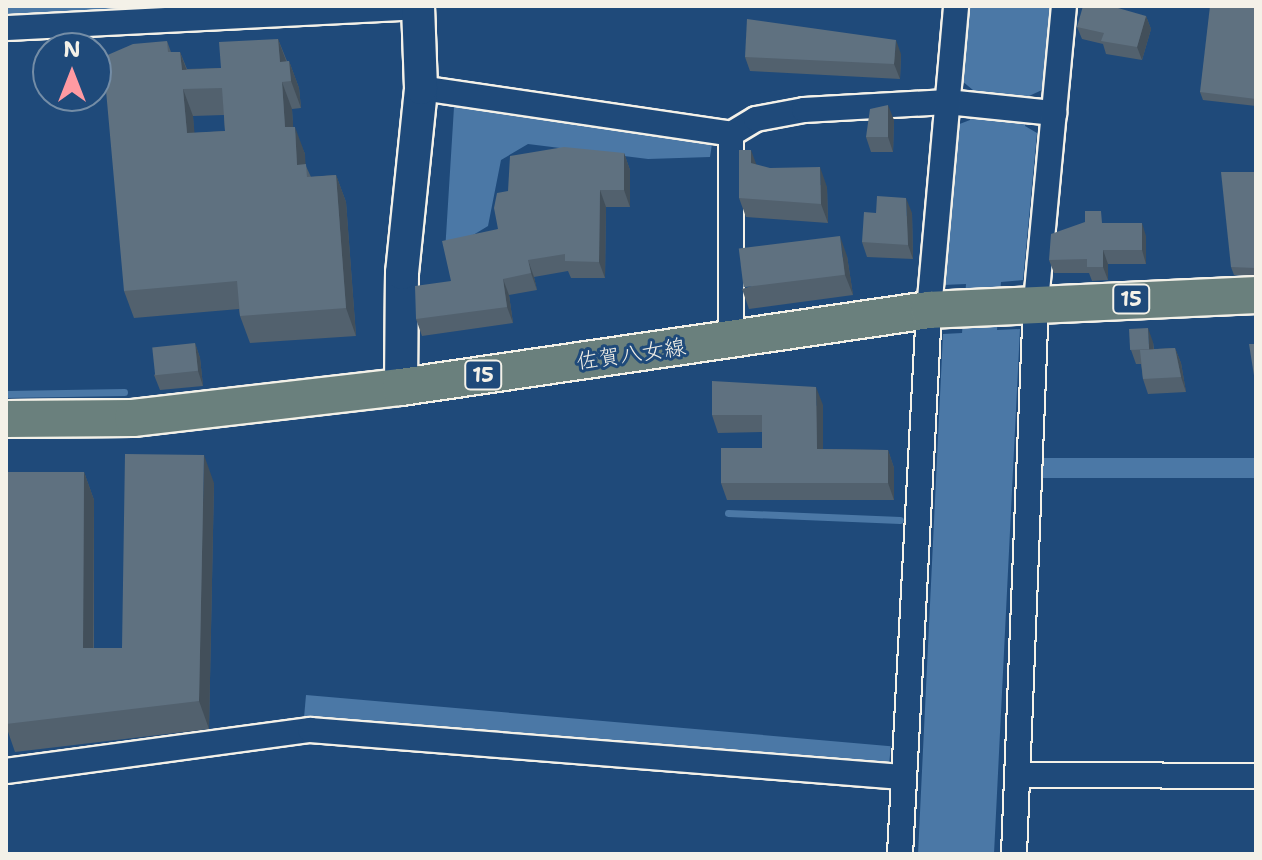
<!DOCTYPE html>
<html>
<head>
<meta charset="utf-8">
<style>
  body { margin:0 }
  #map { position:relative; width:1262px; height:860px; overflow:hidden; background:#1f4a7a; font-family:"Shantell Sans","Klee One",sans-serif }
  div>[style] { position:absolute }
  .water>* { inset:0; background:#4b78a6; transform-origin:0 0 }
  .stream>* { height:7px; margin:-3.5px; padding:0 3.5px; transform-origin:3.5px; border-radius:3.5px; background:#4b78a6 }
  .roads { filter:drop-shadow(2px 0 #f4f1e8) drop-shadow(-2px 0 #f4f1e8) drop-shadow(0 2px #f4f1e8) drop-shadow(0 -2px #f4f1e8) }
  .street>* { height:24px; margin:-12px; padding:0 12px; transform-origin:12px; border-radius:12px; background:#1f4a7a }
  .secondary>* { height:32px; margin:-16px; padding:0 16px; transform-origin:16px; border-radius:16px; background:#1f4a7a }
  .primary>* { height:36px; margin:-18px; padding:0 18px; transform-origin:18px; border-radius:18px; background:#6a807d }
  .wall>* { inset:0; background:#52616e }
  .shaded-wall>* { inset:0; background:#424f5a }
  .building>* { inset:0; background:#5f7180; transform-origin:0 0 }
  span { translate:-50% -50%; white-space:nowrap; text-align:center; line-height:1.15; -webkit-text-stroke:6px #1f4a7a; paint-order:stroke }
  .shield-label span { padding:2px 6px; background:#1f4a7a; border:2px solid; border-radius:6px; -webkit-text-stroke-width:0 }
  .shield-label { font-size:20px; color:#f4f1e8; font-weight:700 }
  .street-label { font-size:22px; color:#f4f1e8 }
  .frame { position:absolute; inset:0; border:8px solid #f4f1e8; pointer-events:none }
  .north { position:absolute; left:32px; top:32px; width:80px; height:80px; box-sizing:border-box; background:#1f4a7a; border:2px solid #748da6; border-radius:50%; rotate:0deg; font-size:22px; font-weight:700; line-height:32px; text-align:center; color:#f4f1e8 }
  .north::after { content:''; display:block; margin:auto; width:28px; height:36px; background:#ff9aa2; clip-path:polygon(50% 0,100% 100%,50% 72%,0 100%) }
</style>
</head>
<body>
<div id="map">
  <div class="water">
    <i style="clip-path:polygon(6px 6px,174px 6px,6px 16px)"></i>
    <i style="clip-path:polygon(969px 6px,1050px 6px,1042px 90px,1029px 96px,1025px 126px,1037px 133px,1023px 280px,1001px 282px,997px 330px,1020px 329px,994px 854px,918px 854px,943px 334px,962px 333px,966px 284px,943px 285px,957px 125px,970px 120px,973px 90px,962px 81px)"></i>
    <i style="clip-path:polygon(454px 107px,712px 144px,710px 157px,648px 159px,528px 144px,501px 160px,488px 226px,445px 252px)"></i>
    <i style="left:1042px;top:458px;width:214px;height:20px"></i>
    <i style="left:306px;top:695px;width:587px;height:21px;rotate:5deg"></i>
  </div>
  <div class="stream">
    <i style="left:6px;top:394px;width:118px;rotate:-1deg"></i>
    <i style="left:728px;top:513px;width:172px;rotate:2.3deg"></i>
  </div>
  <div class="roads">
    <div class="street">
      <i style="left:6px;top:28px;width:413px;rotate:-2.9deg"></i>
      <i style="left:421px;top:88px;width:313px;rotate:8.4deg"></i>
      <i style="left:731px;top:134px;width:29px;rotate:-31deg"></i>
      <i style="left:756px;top:119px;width:49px;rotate:-10.6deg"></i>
      <i style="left:804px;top:110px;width:143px;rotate:-3.2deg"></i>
      <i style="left:947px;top:102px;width:108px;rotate:5.9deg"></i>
      <i style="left:731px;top:134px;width:205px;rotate:90deg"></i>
      <i style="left:6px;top:771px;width:307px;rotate:-7.7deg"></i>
      <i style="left:310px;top:730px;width:594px;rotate:4.54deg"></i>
      <i style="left:1018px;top:775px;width:238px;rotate:0.2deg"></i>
      <i style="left:900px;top:854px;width:545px;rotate:-86.95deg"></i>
      <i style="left:929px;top:310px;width:305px;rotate:-84.9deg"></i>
      <i style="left:1014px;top:854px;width:552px;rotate:-87.72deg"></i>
      <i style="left:1036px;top:302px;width:297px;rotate:-84.6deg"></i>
    </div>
    <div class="secondary">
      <i style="left:401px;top:387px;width:114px;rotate:-89.5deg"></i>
      <i style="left:402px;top:273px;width:186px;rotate:-84.1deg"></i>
      <i style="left:421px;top:88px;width:82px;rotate:-92.1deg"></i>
    </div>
    <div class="primary">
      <i style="left:6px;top:419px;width:127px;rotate:-0.5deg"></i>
      <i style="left:133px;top:418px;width:270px;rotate:-6.6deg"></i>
      <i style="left:401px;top:387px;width:534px;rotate:-8.3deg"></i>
      <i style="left:929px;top:310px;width:327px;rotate:-2.6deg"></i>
    </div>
  </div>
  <div class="wall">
    <i style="clip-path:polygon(1256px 6px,1256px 106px,1203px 100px,1200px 92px)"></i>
    <i style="clip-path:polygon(1146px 16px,1151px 29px,1142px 60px,1106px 54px,1103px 44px,1082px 39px,1077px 27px)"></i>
    <i style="clip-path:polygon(evenodd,278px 39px,287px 61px,289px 61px,299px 88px,301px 108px,292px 109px,293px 127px,305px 154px,305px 164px,311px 177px,336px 175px,346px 202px,356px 336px,250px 343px,240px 316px,239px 309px,134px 318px,124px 291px,167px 41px,171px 52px,180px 52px,187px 69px,221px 68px,278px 39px,224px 115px,225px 131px,194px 133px,193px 116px,224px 115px)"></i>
    <i style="clip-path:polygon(901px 54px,900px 79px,750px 71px,745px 57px)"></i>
    <i style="clip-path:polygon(894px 120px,893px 152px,871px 152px,866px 137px)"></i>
    <i style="clip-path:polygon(624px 153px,630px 170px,630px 207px,606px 207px,605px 278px,571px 278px,568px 271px,534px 277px,537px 290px,509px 295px,513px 323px,422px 336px,416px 319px,498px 229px,508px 191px)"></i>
    <i style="clip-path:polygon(756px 165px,827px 187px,828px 223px,746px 217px,739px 198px)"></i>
    <i style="clip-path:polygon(1256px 172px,1256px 275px,1234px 275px,1231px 267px)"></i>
    <i style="clip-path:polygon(912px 213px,913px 259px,867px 257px,862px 242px)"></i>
    <i style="clip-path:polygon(1105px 223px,1146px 236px,1146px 264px,1108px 264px,1108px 280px,1092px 281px,1089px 273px,1054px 273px,1049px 260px)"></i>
    <i style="clip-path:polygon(847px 256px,853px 295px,749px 309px,742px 289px)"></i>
    <i style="clip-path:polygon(1153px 342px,1154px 349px,1175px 348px,1181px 363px,1186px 392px,1148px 394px,1143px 379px,1141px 364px,1136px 364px,1131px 350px)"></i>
    <i style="clip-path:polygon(195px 343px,200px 358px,203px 386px,160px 390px,154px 375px)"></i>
    <i style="clip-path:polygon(823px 405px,823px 449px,888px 450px,894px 468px,894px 500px,727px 500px,721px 483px,762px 448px,762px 432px,718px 433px,712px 415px)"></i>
    <i style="clip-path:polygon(7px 472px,84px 472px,94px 500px,94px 648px,122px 648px,214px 483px,209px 729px,15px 752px,6px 726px)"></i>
  </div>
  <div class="shaded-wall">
    <i style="clip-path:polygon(1146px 16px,1151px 29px,1142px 60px,1137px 47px)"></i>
    <i style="clip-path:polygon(278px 39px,288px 66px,280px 62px)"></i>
    <i style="clip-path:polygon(896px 40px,901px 54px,900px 79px,894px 64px)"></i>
    <i style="clip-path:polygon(180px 52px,190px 79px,182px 70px)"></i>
    <i style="clip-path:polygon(289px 61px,299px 88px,301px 108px,291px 81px)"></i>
    <i style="clip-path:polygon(282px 82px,292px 109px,295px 155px,285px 127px)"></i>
    <i style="clip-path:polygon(183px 89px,193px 116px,197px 160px,187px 133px)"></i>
    <i style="clip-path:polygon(888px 105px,894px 120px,893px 152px,888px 137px)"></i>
    <i style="clip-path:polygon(295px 127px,305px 154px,307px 192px,297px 165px)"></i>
    <i style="clip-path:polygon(751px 150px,758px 169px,751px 163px)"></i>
    <i style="clip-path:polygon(624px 153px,630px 170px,630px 207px,624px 190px)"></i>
    <i style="clip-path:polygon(820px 167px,827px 187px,828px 223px,821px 204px)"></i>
    <i style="clip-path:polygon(336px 175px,346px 202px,356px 336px,346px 308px)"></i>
    <i style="clip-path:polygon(600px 190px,606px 207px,605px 278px,599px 262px)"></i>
    <i style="clip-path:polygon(906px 198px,912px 213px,913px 259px,908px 245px)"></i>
    <i style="clip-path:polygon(1142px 223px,1146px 236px,1146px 264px,1142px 250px)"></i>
    <i style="clip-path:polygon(840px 236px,847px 256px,853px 295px,845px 275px)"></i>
    <i style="clip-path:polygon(1103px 250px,1108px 264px,1108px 280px,1103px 267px)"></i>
    <i style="clip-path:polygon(528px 260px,534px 277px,537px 290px,531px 273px)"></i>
    <i style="clip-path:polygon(503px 279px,509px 295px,513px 323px,507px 307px)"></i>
    <i style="clip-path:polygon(1148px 328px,1153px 342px,1155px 364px,1149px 349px)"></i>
    <i style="clip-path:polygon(195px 343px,200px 358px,203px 386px,198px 371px)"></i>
    <i style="clip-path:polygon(1175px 348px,1181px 363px,1186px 392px,1181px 377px)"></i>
    <i style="clip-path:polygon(816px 387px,823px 405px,823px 466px,817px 449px)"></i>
    <i style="clip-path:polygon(888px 450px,894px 468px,894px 500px,888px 483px)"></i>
    <i style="clip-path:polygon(204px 455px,214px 483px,209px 729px,199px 701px)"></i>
    <i style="clip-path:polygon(84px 472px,94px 500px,93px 675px,83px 648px)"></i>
  </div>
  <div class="building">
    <i style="clip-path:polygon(1083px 6px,1111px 6px,1146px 16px,1137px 47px,1101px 41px,1104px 33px,1077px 27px)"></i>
    <i style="clip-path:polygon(1210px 6px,1256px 6px,1256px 99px,1200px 92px)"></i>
    <i style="clip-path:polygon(747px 19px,896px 40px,894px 64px,745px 57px)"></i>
    <i style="clip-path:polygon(evenodd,278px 39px,280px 62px,289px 61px,291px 81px,282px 82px,285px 127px,295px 127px,297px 165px,306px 164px,307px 177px,336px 175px,346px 308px,240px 316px,237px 281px,124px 291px,103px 57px,133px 44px,167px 41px,168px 52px,180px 52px,182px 70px,221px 68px,219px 42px,278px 39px,222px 88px,225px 131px,187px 133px,183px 89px,222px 88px)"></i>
    <i style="clip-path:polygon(888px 105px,888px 137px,866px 137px,870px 109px)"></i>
    <i style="clip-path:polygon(564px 147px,624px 153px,624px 190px,600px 190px,599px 262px,565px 261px,565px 254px,528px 260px,531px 273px,503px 279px,507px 307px,416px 319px,415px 286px,451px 281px,442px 241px,498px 229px,494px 208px,497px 193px,508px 191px,510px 156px)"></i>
    <i style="clip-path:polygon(739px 150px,751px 150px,751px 163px,770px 168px,820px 167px,821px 204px,739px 198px)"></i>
    <i style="clip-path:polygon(1221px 172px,1256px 172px,1256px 268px,1231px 267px)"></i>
    <i style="clip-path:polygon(877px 196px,906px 198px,908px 245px,862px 242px,864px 212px,876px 213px)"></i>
    <i style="clip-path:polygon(1085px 211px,1101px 211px,1102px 223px,1142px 223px,1142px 250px,1103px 250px,1103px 267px,1087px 267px,1087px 259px,1049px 260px,1051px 234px,1085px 222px)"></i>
    <i style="left:840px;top:236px;width:39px;height:102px;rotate:83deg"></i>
    <i style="left:1148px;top:328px;width:21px;height:19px;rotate:87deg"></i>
    <i style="left:195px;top:343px;width:28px;height:43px;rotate:84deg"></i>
    <i style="clip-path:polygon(1249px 344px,1256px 344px,1256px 388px)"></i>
    <i style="clip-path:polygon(1175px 348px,1181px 377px,1143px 379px,1140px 350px)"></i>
    <i style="clip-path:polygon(712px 381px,816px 387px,817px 449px,888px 450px,888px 483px,721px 483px,721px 448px,762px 448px,762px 415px,712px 415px)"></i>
    <i style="clip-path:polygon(125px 454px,204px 455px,199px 701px,6px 724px,7px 472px,84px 472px,83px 648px,122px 648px)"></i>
  </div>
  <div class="shield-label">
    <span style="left:1131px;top:299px">15</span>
    <span style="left:483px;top:375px">15</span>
  </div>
  <div class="street-label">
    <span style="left:631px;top:354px;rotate:-8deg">佐賀八女線</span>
  </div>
  <div class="frame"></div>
  <div class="north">N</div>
</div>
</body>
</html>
